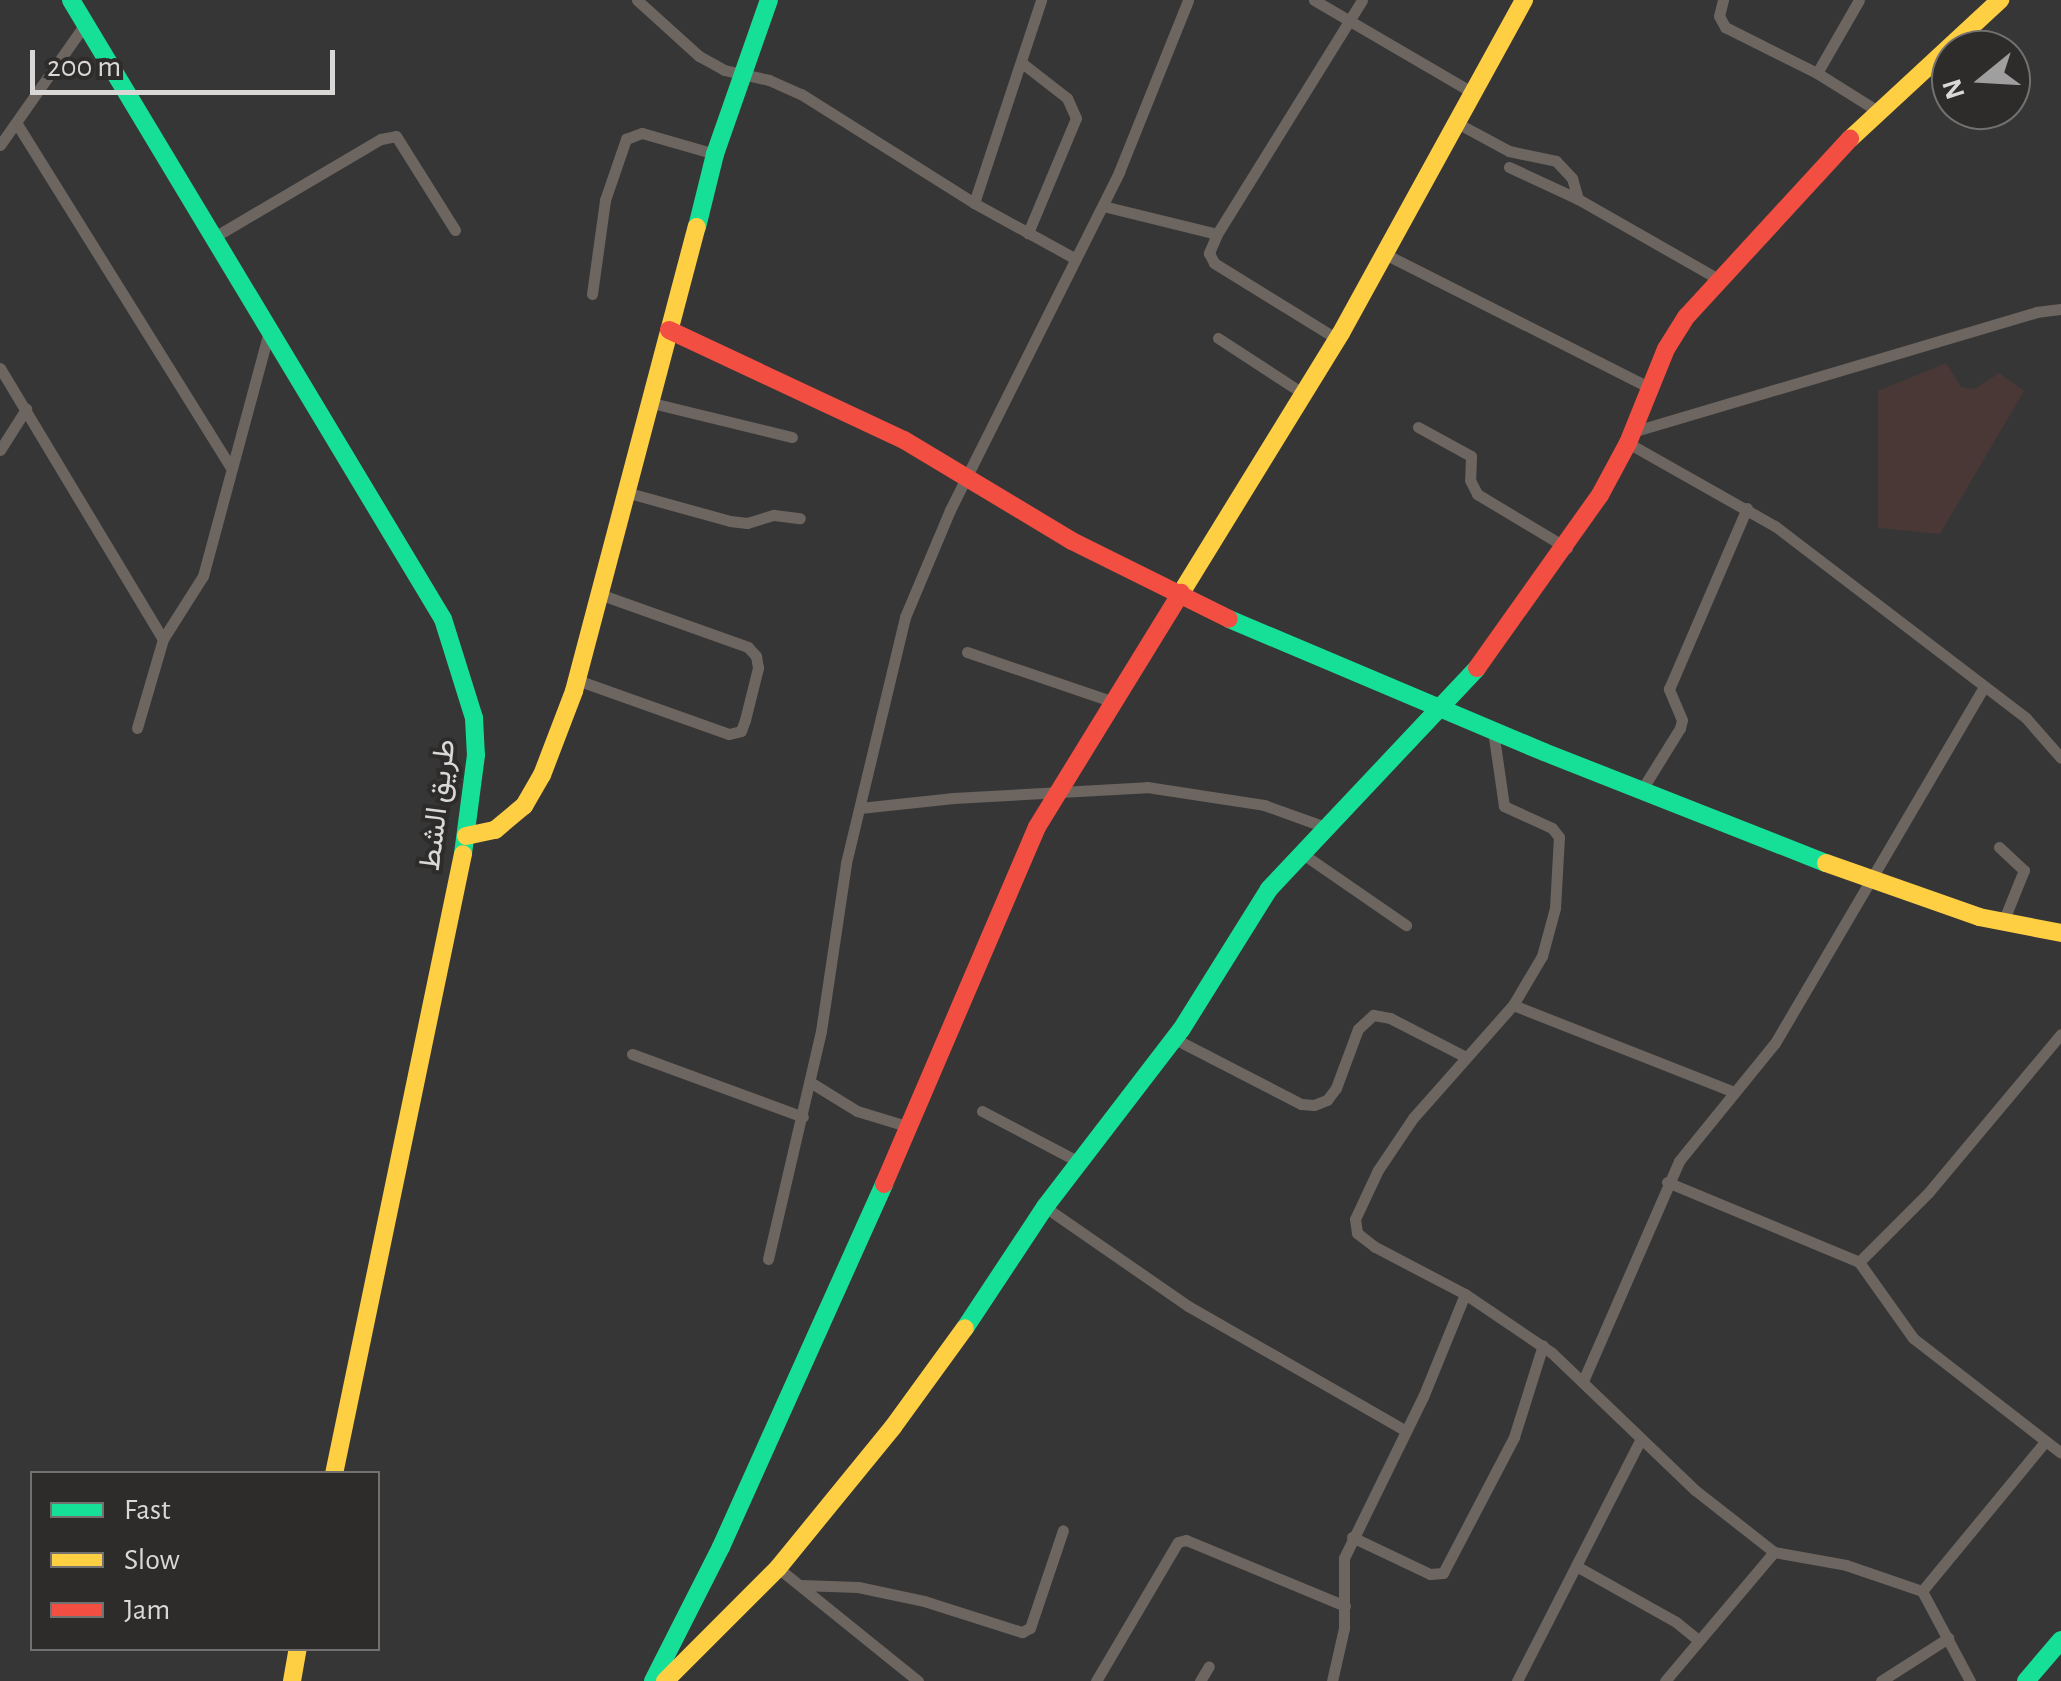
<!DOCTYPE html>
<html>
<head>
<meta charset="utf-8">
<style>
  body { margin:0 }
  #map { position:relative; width:2061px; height:1681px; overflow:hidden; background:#373636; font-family:"Alegreya Sans",Vazirmatn,sans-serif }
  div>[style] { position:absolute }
  .medical>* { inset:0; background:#4a3837 }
  .street>* { height:11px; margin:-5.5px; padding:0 5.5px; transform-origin:5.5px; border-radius:5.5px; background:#6d6660 }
  .fast>* { height:18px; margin:-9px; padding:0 9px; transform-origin:9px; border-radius:9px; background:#16e098 }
  .slow>* { height:18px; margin:-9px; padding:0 9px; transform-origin:9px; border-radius:9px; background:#ffcf43 }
  .jam>* { height:18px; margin:-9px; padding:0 9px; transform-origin:9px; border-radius:9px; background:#f24e42 }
  span { translate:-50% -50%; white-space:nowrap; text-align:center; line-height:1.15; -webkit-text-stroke:8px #2e2c2b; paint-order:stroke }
  .street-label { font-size:30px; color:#d9d8d7 }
  .legend { position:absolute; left:30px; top:1471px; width:350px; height:180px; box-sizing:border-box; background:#2e2c2b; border:2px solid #727170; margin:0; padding:12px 18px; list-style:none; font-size:30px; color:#d9d8d7 }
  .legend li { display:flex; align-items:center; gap:20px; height:50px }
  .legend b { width:50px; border:2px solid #727170 }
  .north { position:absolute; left:1931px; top:30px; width:100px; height:100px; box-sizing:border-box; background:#2e2c2b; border:2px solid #727170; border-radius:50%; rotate:252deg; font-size:28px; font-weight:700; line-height:40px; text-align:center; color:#d9d8d7 }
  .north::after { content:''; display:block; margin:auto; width:35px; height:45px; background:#a09f9f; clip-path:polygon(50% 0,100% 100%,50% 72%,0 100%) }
  .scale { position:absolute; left:30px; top:50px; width:305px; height:45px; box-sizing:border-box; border:5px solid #d9d8d7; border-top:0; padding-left:12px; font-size:30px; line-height:35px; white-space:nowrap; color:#d9d8d7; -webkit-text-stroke:8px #2e2c2b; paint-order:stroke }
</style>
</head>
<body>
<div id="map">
  <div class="medical">
    <i style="clip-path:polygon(1946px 363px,1961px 387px,1975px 389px,1999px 373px,2024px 391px,1940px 534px,1878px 528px,1878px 391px)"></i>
  </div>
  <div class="street">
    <i style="left:637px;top:0;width:84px;rotate:42.1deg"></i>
    <i style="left:699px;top:56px;width:29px;rotate:29deg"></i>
    <i style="left:724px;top:70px;width:46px;rotate:12.5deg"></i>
    <i style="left:769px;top:80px;width:35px;rotate:24deg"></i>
    <i style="left:801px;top:94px;width:204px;rotate:32.2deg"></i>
    <i style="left:974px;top:203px;width:116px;rotate:28.8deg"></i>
    <i style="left:1314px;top:0;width:186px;rotate:30.3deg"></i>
    <i style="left:1723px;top:0;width:16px;rotate:104deg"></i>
    <i style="left:1719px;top:16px;width:13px;rotate:61deg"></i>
    <i style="left:1725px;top:27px;width:103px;rotate:26.6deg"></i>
    <i style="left:1817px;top:73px;width:70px;rotate:32.1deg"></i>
    <i style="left:1022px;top:63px;width:57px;rotate:37.9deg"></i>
    <i style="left:1067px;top:98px;width:22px;rotate:66deg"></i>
    <i style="left:1076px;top:118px;width:125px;rotate:112.7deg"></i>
    <i style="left:1817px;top:73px;width:84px;rotate:-60.1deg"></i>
    <i style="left:17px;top:124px;width:403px;rotate:58.1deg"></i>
    <i style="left:1459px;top:124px;width:57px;rotate:28.4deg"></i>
    <i style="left:1509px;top:151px;width:48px;rotate:12deg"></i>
    <i style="left:1556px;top:161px;width:23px;rotate:47deg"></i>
    <i style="left:1572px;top:178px;width:22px;rotate:74deg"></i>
    <i style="left:1578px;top:199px;width:163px;rotate:29.7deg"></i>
    <i style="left:0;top:145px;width:148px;rotate:-54.9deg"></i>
    <i style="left:1509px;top:167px;width:76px;rotate:24.9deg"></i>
    <i style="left:974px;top:203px;width:214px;rotate:-71.7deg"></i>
    <i style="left:1103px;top:206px;width:117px;rotate:13.8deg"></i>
    <i style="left:1217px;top:234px;width:275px;rotate:-58.2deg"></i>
    <i style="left:1217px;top:234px;width:21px;rotate:113deg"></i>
    <i style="left:1209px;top:253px;width:11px;rotate:63deg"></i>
    <i style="left:1214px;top:263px;width:145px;rotate:31.7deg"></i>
    <i style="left:216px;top:236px;width:191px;rotate:-30.5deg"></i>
    <i style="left:381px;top:139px;width:15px;rotate:-11deg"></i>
    <i style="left:396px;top:136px;width:111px;rotate:57.9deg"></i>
    <i style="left:1385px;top:254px;width:295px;rotate:26.8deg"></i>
    <i style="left:592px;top:294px;width:95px;rotate:-82.1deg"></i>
    <i style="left:605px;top:200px;width:65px;rotate:-71deg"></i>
    <i style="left:626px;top:139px;width:17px;rotate:-21deg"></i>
    <i style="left:642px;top:133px;width:76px;rotate:16deg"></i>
    <i style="left:1218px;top:338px;width:103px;rotate:33.1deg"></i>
    <i style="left:0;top:368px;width:316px;rotate:59deg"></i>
    <i style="left:652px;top:403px;width:144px;rotate:13.7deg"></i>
    <i style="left:1418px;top:427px;width:60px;rotate:28.7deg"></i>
    <i style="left:1471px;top:456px;width:24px;rotate:92deg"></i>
    <i style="left:1470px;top:480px;width:16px;rotate:63deg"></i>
    <i style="left:1477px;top:494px;width:105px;rotate:31deg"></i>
    <i style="left:1632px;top:432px;width:421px;rotate:-16.5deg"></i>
    <i style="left:2036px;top:312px;width:25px;rotate:-7deg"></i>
    <i style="left:1628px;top:443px;width:169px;rotate:29.5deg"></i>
    <i style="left:1775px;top:526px;width:316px;rotate:37.4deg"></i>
    <i style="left:2026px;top:718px;width:53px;rotate:48.8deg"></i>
    <i style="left:0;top:450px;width:49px;rotate:-57.6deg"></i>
    <i style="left:629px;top:493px;width:105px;rotate:15.5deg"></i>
    <i style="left:730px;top:521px;width:17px;rotate:7deg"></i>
    <i style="left:747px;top:523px;width:28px;rotate:-17deg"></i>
    <i style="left:774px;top:515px;width:26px;rotate:7deg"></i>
    <i style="left:967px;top:652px;width:152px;rotate:18.8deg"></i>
    <i style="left:577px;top:680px;width:161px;rotate:19.6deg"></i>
    <i style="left:729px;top:734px;width:12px;rotate:-14deg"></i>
    <i style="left:741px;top:731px;width:12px;rotate:-70deg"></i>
    <i style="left:745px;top:720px;width:54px;rotate:-76deg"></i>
    <i style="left:758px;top:668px;width:12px;rotate:-99deg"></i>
    <i style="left:756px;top:656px;width:12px;rotate:-132deg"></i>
    <i style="left:748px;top:647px;width:155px;rotate:-160.4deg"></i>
    <i style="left:137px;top:728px;width:93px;rotate:-73.7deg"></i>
    <i style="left:163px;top:639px;width:75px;rotate:-57.6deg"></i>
    <i style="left:203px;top:576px;width:253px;rotate:-74.9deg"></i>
    <i style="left:1641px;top:791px;width:74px;rotate:-58.2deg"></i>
    <i style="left:1680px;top:728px;width:8px;rotate:-76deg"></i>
    <i style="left:1682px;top:720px;width:34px;rotate:-113deg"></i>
    <i style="left:1669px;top:689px;width:197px;rotate:-66.7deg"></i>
    <i style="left:860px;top:808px;width:94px;rotate:-6.1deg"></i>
    <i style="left:953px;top:798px;width:194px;rotate:-3.2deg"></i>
    <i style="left:1147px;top:787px;width:118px;rotate:8.7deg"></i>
    <i style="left:1264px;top:805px;width:65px;rotate:19.8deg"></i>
    <i style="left:1999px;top:847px;width:34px;rotate:43deg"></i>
    <i style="left:2024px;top:870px;width:56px;rotate:112deg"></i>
    <i style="left:1300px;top:852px;width:129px;rotate:34.6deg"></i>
    <i style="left:1513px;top:1005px;width:238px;rotate:21.5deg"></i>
    <i style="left:1175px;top:1039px;width:142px;rotate:27.3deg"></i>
    <i style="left:1301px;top:1104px;width:13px;rotate:4deg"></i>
    <i style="left:1314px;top:1105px;width:14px;rotate:-21deg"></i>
    <i style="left:1327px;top:1100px;width:15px;rotate:-53deg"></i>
    <i style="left:1336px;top:1088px;width:63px;rotate:-69.6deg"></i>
    <i style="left:1358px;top:1029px;width:21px;rotate:-43deg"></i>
    <i style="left:1373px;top:1015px;width:17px;rotate:10deg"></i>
    <i style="left:1390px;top:1018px;width:85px;rotate:27.2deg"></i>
    <i style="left:632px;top:1054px;width:182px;rotate:20.2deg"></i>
    <i style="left:810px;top:1082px;width:55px;rotate:31.7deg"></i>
    <i style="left:857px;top:1111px;width:55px;rotate:16.8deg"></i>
    <i style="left:982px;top:1111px;width:110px;rotate:27.7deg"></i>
    <i style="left:1667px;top:1182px;width:208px;rotate:22.6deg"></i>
    <i style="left:1859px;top:1262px;width:93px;rotate:54.6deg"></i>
    <i style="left:1913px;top:1338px;width:187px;rotate:37.8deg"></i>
    <i style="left:1045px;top:1207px;width:174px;rotate:34.7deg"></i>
    <i style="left:1188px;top:1306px;width:251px;rotate:29.8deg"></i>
    <i style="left:768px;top:1259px;width:234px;rotate:-76.9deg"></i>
    <i style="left:821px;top:1031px;width:170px;rotate:-81.5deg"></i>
    <i style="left:846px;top:863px;width:253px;rotate:-76.5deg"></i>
    <i style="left:905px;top:617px;width:116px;rotate:-67.2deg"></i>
    <i style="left:950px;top:510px;width:378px;rotate:-63.4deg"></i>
    <i style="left:1119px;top:172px;width:185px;rotate:-68.1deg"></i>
    <i style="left:1859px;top:1262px;width:98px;rotate:-45deg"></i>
    <i style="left:1928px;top:1193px;width:207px;rotate:-50.1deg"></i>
    <i style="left:1465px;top:1294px;width:105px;rotate:34.1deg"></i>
    <i style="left:1552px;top:1353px;width:198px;rotate:43.8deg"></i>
    <i style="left:1695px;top:1490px;width:100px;rotate:38.1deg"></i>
    <i style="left:1774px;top:1552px;width:73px;rotate:10.2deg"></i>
    <i style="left:1846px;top:1565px;width:80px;rotate:18.9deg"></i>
    <i style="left:1922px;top:1591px;width:102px;rotate:61.9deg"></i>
    <i style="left:1583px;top:1381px;width:240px;rotate:-66.4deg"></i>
    <i style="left:1679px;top:1161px;width:152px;rotate:-50.9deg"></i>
    <i style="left:1775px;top:1043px;width:411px;rotate:-59.6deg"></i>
    <i style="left:1352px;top:1537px;width:86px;rotate:25.4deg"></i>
    <i style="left:1430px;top:1574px;width:13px;rotate:-4deg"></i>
    <i style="left:1443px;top:1573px;width:153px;rotate:-62.4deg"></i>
    <i style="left:1514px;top:1437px;width:96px;rotate:-72.5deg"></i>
    <i style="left:1578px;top:1567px;width:112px;rotate:29.3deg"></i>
    <i style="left:1676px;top:1622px;width:28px;rotate:39deg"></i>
    <i style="left:778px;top:1568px;width:180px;rotate:38.9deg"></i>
    <i style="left:800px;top:1585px;width:58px;rotate:2deg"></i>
    <i style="left:858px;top:1587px;width:67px;rotate:12deg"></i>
    <i style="left:924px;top:1601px;width:103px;rotate:17.6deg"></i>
    <i style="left:1022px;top:1632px;width:9px;rotate:-27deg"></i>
    <i style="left:1030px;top:1628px;width:103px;rotate:-71.4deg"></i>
    <i style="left:1922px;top:1591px;width:193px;rotate:-50.5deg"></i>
    <i style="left:1096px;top:1681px;width:161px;rotate:-59.5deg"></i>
    <i style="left:1178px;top:1542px;width:8px;rotate:-14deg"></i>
    <i style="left:1186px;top:1540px;width:172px;rotate:22.5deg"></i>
    <i style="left:1200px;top:1681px;width:17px;rotate:-59deg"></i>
    <i style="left:1332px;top:1681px;width:54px;rotate:-77.2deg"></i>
    <i style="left:1344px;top:1628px;width:70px;rotate:-90deg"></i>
    <i style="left:1344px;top:1558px;width:179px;rotate:-63.9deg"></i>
    <i style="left:1423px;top:1397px;width:111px;rotate:-67.8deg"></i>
    <i style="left:1465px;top:1294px;width:102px;rotate:-152.4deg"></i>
    <i style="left:1375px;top:1247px;width:23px;rotate:-142deg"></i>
    <i style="left:1357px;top:1233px;width:14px;rotate:-98deg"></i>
    <i style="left:1355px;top:1219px;width:54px;rotate:-64.9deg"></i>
    <i style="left:1378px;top:1170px;width:63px;rotate:-56.1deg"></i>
    <i style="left:1413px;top:1118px;width:151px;rotate:-48.5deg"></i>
    <i style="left:1513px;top:1005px;width:57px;rotate:-59.4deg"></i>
    <i style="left:1542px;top:956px;width:50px;rotate:-74.8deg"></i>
    <i style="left:1555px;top:908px;width:71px;rotate:-86.8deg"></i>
    <i style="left:1559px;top:837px;width:11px;rotate:-128deg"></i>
    <i style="left:1552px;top:828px;width:53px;rotate:-155.4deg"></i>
    <i style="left:1504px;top:806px;width:76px;rotate:-98.3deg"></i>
    <i style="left:1517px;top:1681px;width:272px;rotate:-62.9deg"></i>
    <i style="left:1665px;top:1681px;width:169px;rotate:-49.8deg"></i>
    <i style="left:1881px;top:1681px;width:80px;rotate:-32.7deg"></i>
  </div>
  <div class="fast">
    <i style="left:71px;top:0;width:722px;rotate:59deg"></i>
    <i style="left:443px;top:619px;width:104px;rotate:72.6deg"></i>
    <i style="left:474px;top:718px;width:37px;rotate:87deg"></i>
    <i style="left:476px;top:755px;width:100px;rotate:97.5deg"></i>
    <i style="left:697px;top:227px;width:75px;rotate:-76.1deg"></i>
    <i style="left:715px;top:154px;width:163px;rotate:-70.7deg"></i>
    <i style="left:1229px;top:619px;width:342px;rotate:22.9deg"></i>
    <i style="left:1544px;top:752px;width:303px;rotate:21.5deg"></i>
    <i style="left:965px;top:1328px;width:145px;rotate:-56.5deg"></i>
    <i style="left:1045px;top:1207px;width:223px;rotate:-52.5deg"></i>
    <i style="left:1181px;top:1030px;width:166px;rotate:-58deg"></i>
    <i style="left:1269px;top:889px;width:303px;rotate:-46.7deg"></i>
    <i style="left:653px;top:1681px;width:150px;rotate:-63.1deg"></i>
    <i style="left:721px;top:1547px;width:398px;rotate:-65.8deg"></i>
    <i style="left:2026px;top:1681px;width:54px;rotate:-49.5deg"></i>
  </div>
  <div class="slow">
    <i style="left:1850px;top:139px;width:205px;rotate:-42.8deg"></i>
    <i style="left:1181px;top:593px;width:305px;rotate:-58.4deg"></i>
    <i style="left:1341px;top:333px;width:380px;rotate:-61.2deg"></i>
    <i style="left:466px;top:836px;width:30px;rotate:-12deg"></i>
    <i style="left:495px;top:830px;width:38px;rotate:-40deg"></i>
    <i style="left:524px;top:806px;width:36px;rotate:-60deg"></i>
    <i style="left:542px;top:775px;width:90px;rotate:-69.1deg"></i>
    <i style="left:574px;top:691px;width:480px;rotate:-75.2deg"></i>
    <i style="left:1826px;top:863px;width:162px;rotate:19.4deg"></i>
    <i style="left:1979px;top:917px;width:84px;rotate:11deg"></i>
    <i style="left:334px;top:1474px;width:633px;rotate:-78.25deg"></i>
    <i style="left:292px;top:1681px;width:34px;rotate:-80deg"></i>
    <i style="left:665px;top:1681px;width:160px;rotate:-45deg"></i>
    <i style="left:778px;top:1568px;width:182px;rotate:-50.8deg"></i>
    <i style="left:893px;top:1427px;width:122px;rotate:-54deg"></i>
  </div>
  <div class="jam">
    <i style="left:669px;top:330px;width:259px;rotate:25.1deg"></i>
    <i style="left:904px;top:440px;width:196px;rotate:31deg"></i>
    <i style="left:1072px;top:541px;width:175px;rotate:26.4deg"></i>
    <i style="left:1477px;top:668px;width:212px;rotate:-54.6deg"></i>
    <i style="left:1600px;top:495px;width:59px;rotate:-61.7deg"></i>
    <i style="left:1628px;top:443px;width:101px;rotate:-68deg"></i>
    <i style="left:1666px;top:349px;width:39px;rotate:-58deg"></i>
    <i style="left:1687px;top:316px;width:241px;rotate:-47.4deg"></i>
    <i style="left:884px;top:1184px;width:388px;rotate:-66.8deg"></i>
    <i style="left:1037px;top:827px;width:275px;rotate:-58.4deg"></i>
  </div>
  <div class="street-label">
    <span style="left:438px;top:805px;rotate:-83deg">طريق الشط</span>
  </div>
  <ul class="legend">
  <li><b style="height:12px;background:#16e098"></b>Fast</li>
  <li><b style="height:12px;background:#ffcf43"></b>Slow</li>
  <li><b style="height:12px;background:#f24e42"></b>Jam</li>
  </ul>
  <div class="north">N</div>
  <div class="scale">200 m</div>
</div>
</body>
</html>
